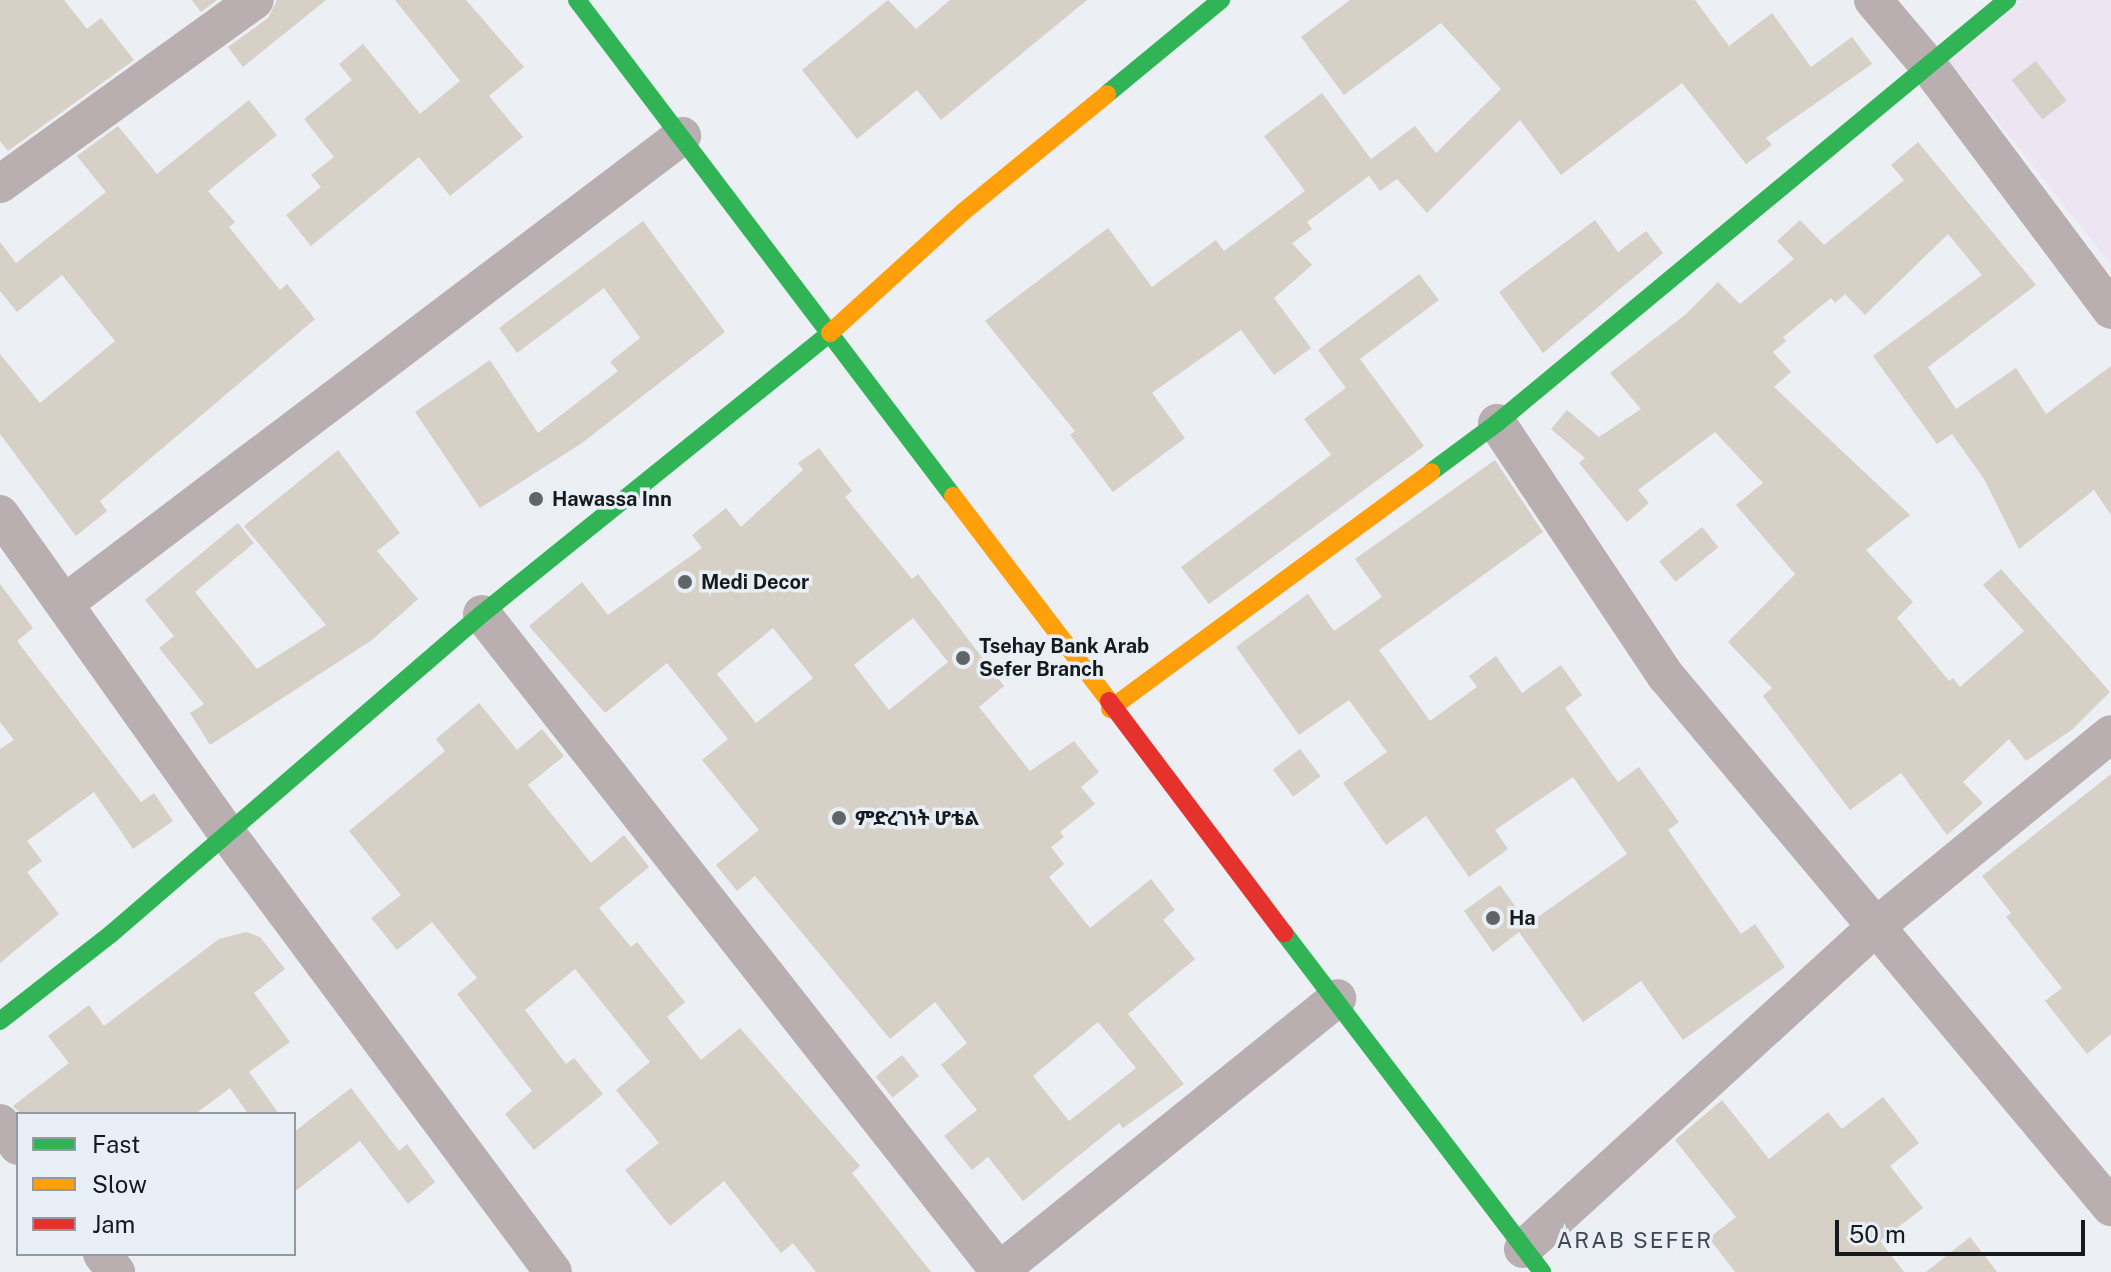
<!DOCTYPE html>
<html>
<head>
<meta charset="utf-8">
<style>
  body { margin:0 }
  #map { position:relative; width:2111px; height:1272px; overflow:hidden; background:#eceff4; font-family:"Public Sans","Noto Sans Ethiopic",sans-serif }
  div>[style] { position:absolute }
  .commercial>* { inset:0; background:#ede6f2 }
  .building>* { inset:0; background:#d6d0c6; transform-origin:0 0 }
  .street>* { height:38px; margin:-19px; padding:0 19px; transform-origin:19px; border-radius:19px; background:#b9afb1 }
  .fast>* { height:18px; margin:-9px; padding:0 9px; transform-origin:9px; border-radius:9px; background:#30b455 }
  .slow>* { height:18px; margin:-9px; padding:0 9px; transform-origin:9px; border-radius:9px; background:#ff9f0a }
  .jam>* { height:18px; margin:-9px; padding:0 9px; transform-origin:9px; border-radius:9px; background:#e5322d }
  .dots>* { width:22px; height:22px; translate:-50% -50%; box-sizing:border-box; border:4px solid #e8eff7; border-radius:50% }
  span { translate:-50% -50%; white-space:nowrap; text-align:center; line-height:1.15; -webkit-text-stroke:7px #e8eff7; paint-order:stroke }
  .poi-label { font-size:20px; color:#171a1c; font-weight:700 }
  .left { translate:0 -50%; text-align:left }
  .neighbourhood-label { font-size:22px; color:#41474d; letter-spacing:2px }
  .legend { position:absolute; left:16px; top:1112px; width:280px; height:144px; box-sizing:border-box; background:#e8eff7; border:2px solid #949a9f; margin:0; padding:10px 14px; list-style:none; font-size:24px; color:#171a1c }
  .legend li { display:flex; align-items:center; gap:16px; height:40px }
  .legend b { width:40px; border:2px solid #949a9f }
  .scale { position:absolute; left:1835px; top:1220px; width:250px; height:36px; box-sizing:border-box; border:4px solid #171a1c; border-top:0; padding-left:10px; font-size:24px; line-height:28px; white-space:nowrap; color:#171a1c; -webkit-text-stroke:6px #e8eff7; paint-order:stroke }
</style>
</head>
<body>
<div id="map">
  <div class="commercial">
    <i style="clip-path:polygon(2016px 0,2111px 0,2111px 264px,1945px 56px)"></i>
  </div>
  <div class="building">
    <i style="clip-path:polygon(0 0,64px 0,87px 29px,101px 18px,134px 60px,8px 151px,0 141px)"></i>
    <i style="clip-path:polygon(192px 0,217px 0,201px 12px)"></i>
    <i style="clip-path:polygon(277px 0,326px 0,243px 67px,228px 47px,268px 18px)"></i>
    <i style="clip-path:polygon(395px 0,466px 0,524px 67px,489px 96px,523px 137px,450px 196px,419px 157px,311px 246px,286px 215px,321px 187px,311px 175px,334px 157px,304px 119px,352px 80px,339px 64px,363px 44px,420px 114px,460px 81px)"></i>
    <i style="clip-path:polygon(888px 0,916px 29px,950px 0,1087px 0,941px 120px,917px 90px,857px 139px,802px 70px)"></i>
    <i style="clip-path:polygon(1350px 0,1695px 0,1729px 46px,1772px 13px,1811px 67px,1852px 37px,1872px 64px,1766px 138px,1772px 145px,1746px 164px,1682px 83px,1561px 175px,1520px 120px,1427px 213px,1397px 179px,1380px 191px,1369px 176px,1307px 222px,1312px 229px,1292px 243px,1312px 265px,1274px 298px,1311px 348px,1274px 375px,1241px 330px,1152px 393px,1185px 438px,1113px 492px,1070px 435px,1075px 431px,985px 321px,1108px 228px,1152px 287px,1216px 240px,1224px 251px,1305px 191px,1264px 136px,1322px 93px,1371px 159px,1415px 126px,1436px 153px,1501px 89px,1441px 23px,1344px 95px,1301px 37px)"></i>
    <i style="left:2036px;top:61px;width:50px;height:31px;rotate:52deg"></i>
    <i style="clip-path:polygon(249px 100px,277px 135px,208px 191px,235px 222px,229px 227px,280px 290px,287px 284px,315px 319px,100px 501px,107px 511px,76px 536px,0 434px,0 354px,40px 403px,115px 341px,62px 275px,17px 312px,0 291px,0 242px,16px 263px,106px 192px,77px 156px,118px 126px,157px 174px)"></i>
    <i style="clip-path:polygon(1918px 142px,2036px 285px,1928px 367px,1956px 409px,2016px 368px,2046px 414px,2111px 366px,2111px 515px,2094px 490px,2019px 549px,1984px 479px,1952px 434px,1937px 444px,1873px 356px,1982px 275px,1948px 234px,1865px 315px,1845px 294px,1835px 303px,1831px 298px,1783px 337px,1786px 341px,1773px 352px,1791px 372px,1774px 387px,1910px 515px,1866px 550px,1913px 602px,1897px 618px,1949px 681px,1953px 678px,1960px 687px,2024px 631px,1983px 585px,2001px 569px,2110px 692px,2073px 729px,2026px 761px,2009px 739px,1963px 782px,1983px 803px,1947px 835px,1901px 773px,1850px 810px,1763px 696px,1772px 688px,1728px 642px,1795px 574px,1736px 505px,1763px 483px,1715px 432px,1638px 490px,1649px 503px,1627px 522px,1579px 463px,1585px 458px,1551px 429px,1567px 410px,1599px 437px,1641px 409px,1610px 373px,1685px 315px,1718px 282px,1740px 304px,1794px 259px,1777px 241px,1800px 220px,1824px 245px,1904px 180px,1891px 165px)"></i>
    <i style="clip-path:polygon(1595px 220px,1618px 252px,1646px 231px,1663px 253px,1543px 353px,1499px 292px)"></i>
    <i style="clip-path:polygon(643px 221px,725px 332px,582px 443px,480px 508px,415px 412px,490px 360px,538px 433px,618px 371px,610px 362px,640px 338px,604px 288px,517px 353px,499px 328px)"></i>
    <i style="clip-path:polygon(1419px 274px,1439px 300px,1360px 359px,1424px 446px,1209px 604px,1181px 567px,1331px 455px,1304px 419px,1346px 388px,1318px 350px)"></i>
    <i style="clip-path:polygon(evenodd,819px 448px,852px 491px,845px 497px,912px 579px,918px 574px,1004px 686px,979px 707px,1030px 771px,1074px 741px,1099px 772px,1081px 787px,1095px 804px,1060px 832px,1064px 837px,1051px 847px,1064px 864px,1049px 877px,1090px 928px,1151px 879px,1175px 910px,1163px 920px,1195px 959px,1128px 1014px,1184px 1084px,1123px 1128px,1119px 1123px,1023px 1201px,988px 1157px,972px 1170px,944px 1136px,977px 1110px,941px 1065px,967px 1043px,935px 1002px,890px 1039px,755px 876px,737px 891px,716px 865px,759px 830px,702px 760px,728px 739px,667px 663px,605px 713px,529px 626px,582px 582px,608px 615px,702px 548px,692px 535px,726px 508px,741px 527px,803px 470px,798px 463px,819px 448px,913px 618px,948px 662px,889px 710px,854px 665px,913px 618px,819px 448px,773px 628px,813px 678px,756px 723px,717px 674px,773px 628px,819px 448px,1098px 1022px,1136px 1068px,1069px 1121px,1033px 1076px,1098px 1022px)"></i>
    <i style="clip-path:polygon(338px 450px,400px 533px,377px 551px,418px 599px,372px 640px,210px 745px,190px 713px,204px 704px,159px 648px,174px 636px,145px 600px,238px 523px,254px 543px,195px 592px,257px 669px,326px 625px,244px 526px)"></i>
    <i style="clip-path:polygon(1495px 460px,1543px 532px,1379px 650px,1430px 721px,1477px 687px,1469px 676px,1496px 656px,1522px 693px,1561px 665px,1582px 695px,1565px 708px,1618px 782px,1639px 767px,1679px 822px,1668px 830px,1741px 934px,1755px 924px,1785px 967px,1683px 1040px,1641px 981px,1583px 1022px,1519px 932px,1493px 952px,1464px 911px,1500px 885px,1528px 924px,1627px 854px,1573px 777px,1495px 830px,1508px 849px,1469px 877px,1426px 816px,1386px 845px,1343px 783px,1387px 752px,1349px 700px,1299px 735px,1236px 647px,1308px 594px,1334px 631px,1382px 597px,1355px 559px)"></i>
    <i style="left:1702px;top:527px;width:26px;height:55px;rotate:51deg"></i>
    <i style="clip-path:polygon(0 584px,33px 628px,17px 641px,141px 802px,154px 793px,173px 821px,133px 849px,94px 792px,27px 841px,42px 861px,27px 872px,59px 914px,0 963px,0 749px,14px 740px,0 722px)"></i>
    <i style="clip-path:polygon(479px 703px,517px 750px,542px 729px,564px 756px,528px 785px,591px 863px,624px 835px,649px 867px,599px 908px,631px 947px,637px 942px,685px 1002px,667px 1017px,701px 1060px,740px 1028px,860px 1166px,852px 1173px,931px 1272px,816px 1272px,793px 1243px,781px 1253px,724px 1181px,670px 1226px,625px 1170px,659px 1143px,616px 1090px,650px 1062px,575px 969px,525px 1010px,566px 1064px,574px 1058px,603px 1094px,534px 1150px,505px 1114px,532px 1091px,457px 994px,477px 978px,432px 922px,397px 950px,371px 918px,401px 895px,349px 831px,445px 751px,436px 739px)"></i>
    <i style="left:1300px;top:749px;width:34px;height:34px;rotate:53deg"></i>
    <i style="clip-path:polygon(2111px 774px,2111px 1034px,2087px 1054px,2045px 1001px,2062px 988px,2006px 917px,2011px 913px,1982px 876px)"></i>
    <i style="clip-path:polygon(246px 932px,260px 937px,285px 969px,254px 993px,290px 1042px,249px 1072px,279px 1114px,248px 1114px,230px 1088px,195px 1114px,21px 1114px,13px 1106px,69px 1063px,48px 1036px,89px 1005px,104px 1026px,219px 939px)"></i>
    <i style="left:902px;top:1055px;width:27px;height:34px;rotate:51deg"></i>
    <i style="clip-path:polygon(351px 1088px,399px 1151px,407px 1144px,435px 1182px,408px 1204px,360px 1141px,294px 1192px,294px 1132px)"></i>
    <i style="clip-path:polygon(1883px 1097px,1919px 1143px,1890px 1166px,1923px 1208px,1880px 1241px,1904px 1272px,1735px 1272px,1709px 1238px,1736px 1217px,1675px 1140px,1722px 1100px,1769px 1159px,1828px 1112px,1842px 1129px)"></i>
    <i style="clip-path:polygon(1970px 1237px,1997px 1272px,1926px 1272px)"></i>
  </div>
  <div class="street">
    <i style="left:1873px;top:0;width:85px;rotate:49.8deg"></i>
    <i style="left:1928px;top:65px;width:306px;rotate:53.2deg"></i>
    <i style="left:0;top:184px;width:314px;rotate:-35.8deg"></i>
    <i style="left:1497px;top:423px;width:304px;rotate:56.3deg"></i>
    <i style="left:1666px;top:676px;width:693px;rotate:50.04deg"></i>
    <i style="left:0;top:514px;width:390px;rotate:54.6deg"></i>
    <i style="left:226px;top:832px;width:548px;rotate:53.38deg"></i>
    <i style="left:65px;top:603px;width:774px;rotate:-37.12deg"></i>
    <i style="left:482px;top:614px;width:836px;rotate:51.8deg"></i>
    <i style="left:0;top:1123px;width:29px;rotate:52deg"></i>
    <i style="left:1523px;top:1249px;width:476px;rotate:-42.4deg"></i>
    <i style="left:1874px;top:928px;width:306px;rotate:-39.3deg"></i>
    <i style="left:102px;top:1254px;width:23px;rotate:52deg"></i>
    <i style="left:998px;top:1272px;width:436px;rotate:-38.9deg"></i>
  </div>
  <div class="fast">
    <i style="left:577px;top:0;width:622px;rotate:52.84deg"></i>
    <i style="left:1107px;top:94px;width:148px;rotate:-39.5deg"></i>
    <i style="left:1431px;top:472px;width:82px;rotate:-36.6deg"></i>
    <i style="left:1497px;top:423px;width:663px;rotate:-39.67deg"></i>
    <i style="left:1284px;top:933px;width:426px;rotate:52.7deg"></i>
    <i style="left:0;top:1021px;width:141px;rotate:-38.1deg"></i>
    <i style="left:111px;top:934px;width:490px;rotate:-40.8deg"></i>
    <i style="left:482px;top:614px;width:447px;rotate:-38.9deg"></i>
  </div>
  <div class="slow">
    <i style="left:830px;top:333px;width:180px;rotate:-42.3deg"></i>
    <i style="left:963px;top:212px;width:186px;rotate:-39.3deg"></i>
    <i style="left:953px;top:496px;width:258px;rotate:52.7deg"></i>
    <i style="left:1110px;top:709px;width:399px;rotate:-36.4deg"></i>
  </div>
  <div class="jam">
    <i style="left:1109px;top:701px;width:291px;rotate:53deg"></i>
  </div>
  <div class="dots">
    <i style="left:536px;top:499px;background:#626568"></i>
    <i style="left:685px;top:582px;background:#626568"></i>
    <i style="left:963px;top:658px;background:#626568"></i>
    <i style="left:839px;top:818px;background:#626568"></i>
    <i style="left:1493px;top:918px;background:#626568"></i>
  </div>
  <div class="poi-label">
    <span class="left" style="left:552px;top:499px">Hawassa Inn</span>
    <span class="left" style="left:701px;top:582px">Medi Decor</span>
    <span class="left" style="left:979px;top:658px">Tsehay Bank Arab<br>Sefer Branch</span>
    <span class="left" style="left:855px;top:818px">ምድረገነት ሆቴል</span>
    <span class="left" style="left:1509px;top:918px">Ha</span>
  </div>
  <div class="neighbourhood-label">
    <span style="left:1635px;top:1241px">ARAB SEFER</span>
  </div>
  <ul class="legend">
  <li><b style="height:10px;background:#30b455"></b>Fast</li>
  <li><b style="height:10px;background:#ff9f0a"></b>Slow</li>
  <li><b style="height:10px;background:#e5322d"></b>Jam</li>
  </ul>
  <div class="scale">50 m</div>
</div>
</body>
</html>
